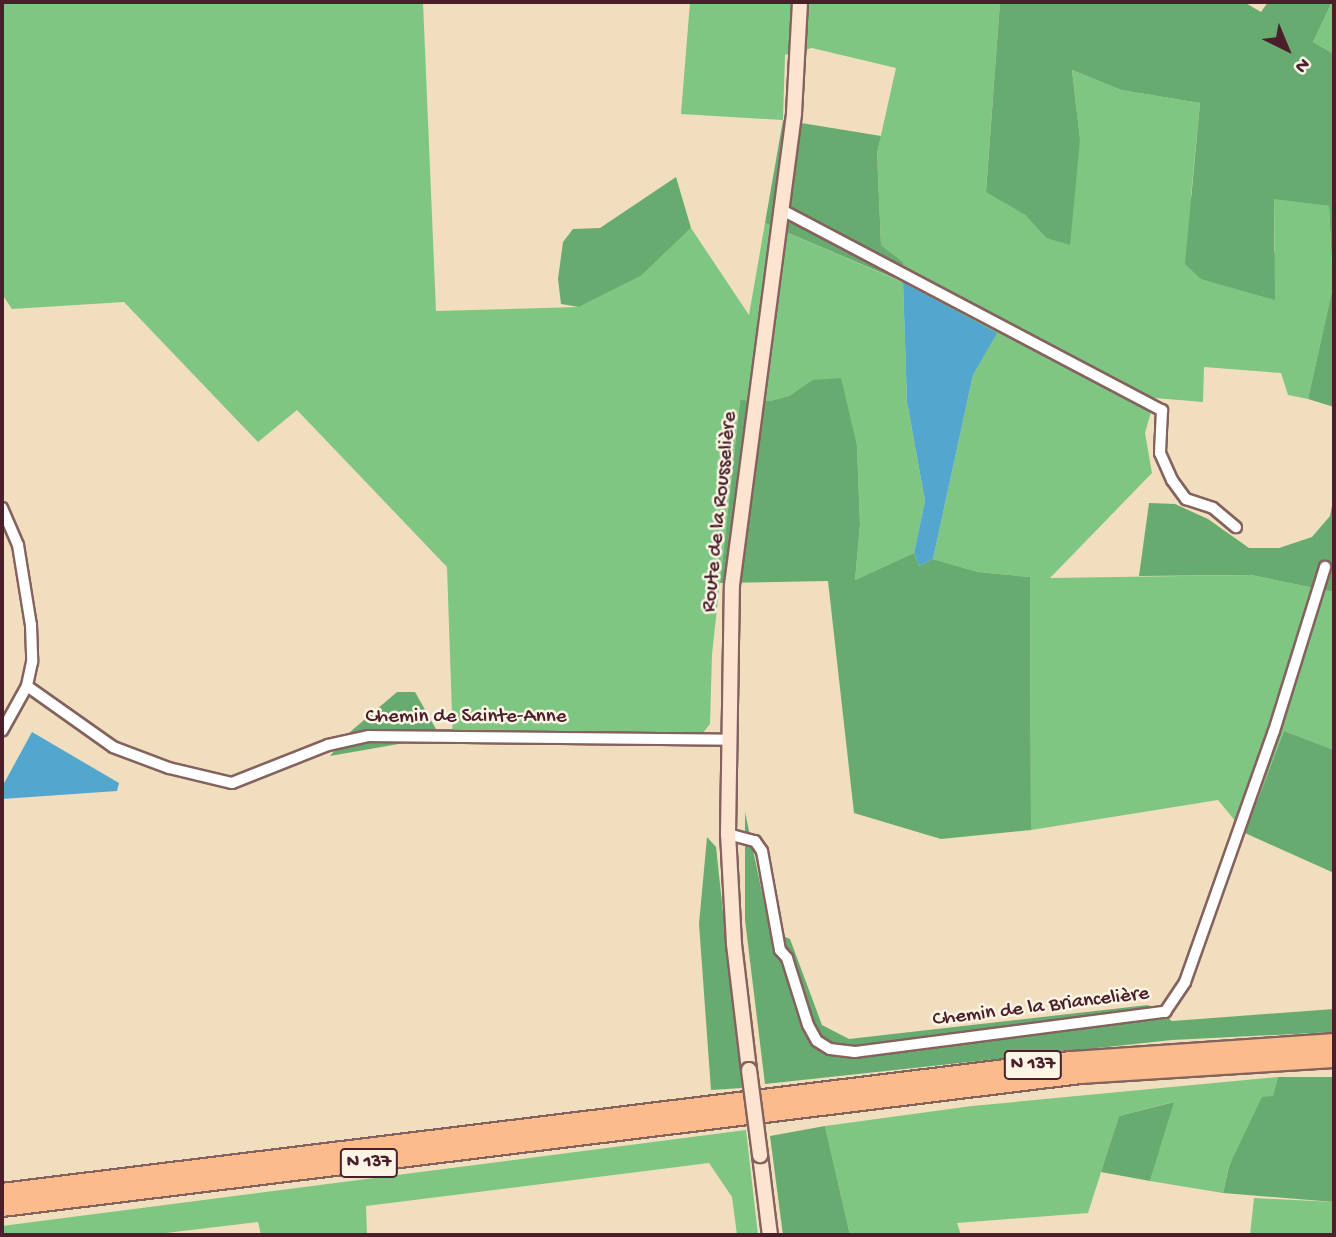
<!DOCTYPE html>
<html>
<head>
<meta charset="utf-8">
<style>
  body { margin:0 }
  #map { position:relative; width:1336px; height:1237px; overflow:hidden; background:#f1debe; font-family:"Gochi Hand",sans-serif }
  div>[style] { position:absolute }
  .green>* { inset:0; background:#7fc682 }
  .forest>* { inset:0; background:#67ab70 }
  .water>* { inset:0; background:#53a7cf }
  .roads { filter:drop-shadow(2px 0 #84625e) drop-shadow(-2px 0 #84625e) drop-shadow(0 2px #84625e) drop-shadow(0 -2px #84625e) }
  .street>* { height:10px; margin:-5px; padding:0 5px; transform-origin:5px; border-radius:5px; background:#fff }
  .secondary>* { height:14px; margin:-7px; padding:0 7px; transform-origin:7px; border-radius:7px; background:#fde4d1 }
  .highway>* { height:18px; margin:-9px; padding:0 9px; transform-origin:9px; border-radius:9px; background:#fbbb8d }
  .bridges { filter:drop-shadow(2px 0 #84625e) drop-shadow(-2px 0 #84625e) drop-shadow(0 2px #84625e) drop-shadow(0 -2px #84625e) }
  .secondary-bridge>* { height:14px; margin:-7px; padding:0 7px; transform-origin:7px; border-radius:7px; background:#fde4d1 }
  span { translate:-50% -50%; white-space:nowrap; text-align:center; line-height:1.15; -webkit-text-stroke:5px #fcf5e5; paint-order:stroke }
  .shield-label span { padding:2px 5px; background:#fcf5e5; border:2px solid; border-radius:5px; -webkit-text-stroke-width:0 }
  .shield-label { font-size:19px; color:#4a1f2b; font-weight:700 }
  .street-label { font-size:21px; color:#4a1f2b }
  .frame { position:absolute; inset:0; border:4px solid #4a1f2b; pointer-events:none }
  .north { position:absolute; left:1252px; top:14px; width:70px; height:70px; -webkit-text-stroke:5px #fcf5e5; paint-order:stroke; rotate:137deg; font-size:19px; font-weight:700; line-height:28px; text-align:center; color:#4a1f2b }
  .north::after { content:''; display:block; margin:auto; width:24px; height:32px; background:#4a1f2b; clip-path:polygon(50% 0,100% 100%,50% 72%,0 100%) }
</style>
</head>
<body>
<div id="map">
  <div class="green">
    <i style="clip-path:polygon(2px 2px,423px 2px,436px 311px,579px 307px,641px 276px,691px 228px,749px 315px,765px 223px,902px 282px,903px 262px,881px 245px,877px 153px,896px 68px,812px 48px,785px 55px,783px 120px,681px 114px,690px 2px,1000px 2px,986px 191px,1025px 215px,1046px 238px,1080px 139px,1072px 70px,1121px 90px,1200px 103px,1191px 196px,1275px 252px,1274px 198px,1329px 206px,1333px 286px,1308px 399px,1288px 395px,1281px 373px,1204px 367px,1203px 402px,1155px 398px,1145px 433px,1152px 473px,1050px 578px,1251px 575px,1334px 592px,1334px 750px,1284px 731px,1245px 833px,1218px 800px,1031px 830px,1030px 577px,978px 572px,933px 559px,973px 375px,996px 333px,903px 282px,907px 402px,925px 501px,914px 553px,855px 580px,860px 525px,857px 446px,812px 380px,789px 396px,770px 401px,740px 400px,712px 654px,710px 724px,695px 743px,453px 743px,447px 567px,297px 410px,258px 442px,124px 302px,12px 309px,2px 294px)"></i>
    <i style="clip-path:polygon(1332px 2px,1334px 2px,1334px 54px,1313px 42px)"></i>
    <i style="clip-path:polygon(1278px 1077px,1273px 1097px,1229px 1165px,1223px 1193px,1150px 1181px,1173px 1102px,1119px 1116px,1088px 1213px,957px 1223px,961px 1235px,850px 1235px,825px 1126px,972px 1106px)"></i>
    <i style="clip-path:polygon(746px 1130px,758px 1235px,737px 1235px,732px 1197px,709px 1163px,366px 1206px,367px 1235px,261px 1235px,258px 1222px,149px 1235px,2px 1235px,2px 1226px)"></i>
    <i style="clip-path:polygon(1254px 1198px,1334px 1202px,1334px 1235px,1250px 1235px)"></i>
  </div>
  <div class="forest">
    <i style="clip-path:polygon(1000px 2px,1244px 2px,1261px 12px,1268px 2px,1332px 2px,1313px 42px,1334px 54px,1334px 407px,1308px 399px,1333px 286px,1329px 206px,1274px 199px,1275px 300px,1201px 279px,1185px 264px,1200px 103px,1121px 90px,1072px 70px,1080px 139px,1070px 245px,1046px 238px,1025px 215px,986px 192px)"></i>
    <i style="clip-path:polygon(783px 120px,881px 136px,877px 153px,881px 245px,903px 262px,903px 282px,765px 223px)"></i>
    <i style="clip-path:polygon(676px 177px,691px 228px,641px 276px,579px 307px,561px 304px,558px 279px,563px 242px,573px 229px,600px 228px)"></i>
    <i style="clip-path:polygon(841px 378px,857px 446px,860px 525px,855px 580px,914px 553px,919px 566px,933px 559px,978px 572px,1030px 577px,1031px 830px,941px 839px,854px 813px,828px 581px,720px 583px,740px 400px,770px 401px,789px 396px,812px 380px)"></i>
    <i style="clip-path:polygon(1334px 495px,1334px 592px,1251px 575px,1139px 576px,1149px 503px,1175px 504px,1208px 519px,1249px 548px,1279px 548px,1312px 537px,1330px 516px)"></i>
    <i style="clip-path:polygon(397px 692px,415px 692px,436px 729px,453px 729px,453px 743px,410px 742px,330px 756px,350px 732px)"></i>
    <i style="clip-path:polygon(1284px 731px,1334px 750px,1334px 873px,1245px 833px)"></i>
    <i style="clip-path:polygon(745px 812px,770px 930px,790px 939px,822px 1025px,849px 1039px,1148px 1005px,1172px 1021px,1334px 1009px,1334px 1032px,1172px 1040px,765px 1084px,745px 920px)"></i>
    <i style="clip-path:polygon(707px 837px,716px 847px,742px 1088px,711px 1090px,699px 924px)"></i>
    <i style="clip-path:polygon(1278px 1077px,1334px 1077px,1334px 1202px,1223px 1193px,1229px 1166px,1262px 1097px,1273px 1096px)"></i>
    <i style="clip-path:polygon(1174px 1102px,1150px 1181px,1101px 1172px,1119px 1116px)"></i>
    <i style="clip-path:polygon(825px 1126px,850px 1235px,783px 1235px,770px 1136px)"></i>
  </div>
  <div class="water">
    <i style="clip-path:polygon(903px 282px,997px 333px,973px 375px,933px 559px,919px 566px,914px 553px,925px 501px,907px 402px)"></i>
    <i style="clip-path:polygon(32px 732px,119px 783px,117px 791px,2px 799px,2px 787px)"></i>
  </div>
  <div class="roads">
    <div class="street">
      <i style="left:780px;top:209px;width:432px;rotate:27.8deg"></i>
      <i style="left:1162px;top:410px;width:43px;rotate:92.7deg"></i>
      <i style="left:1160px;top:453px;width:30px;rotate:66deg"></i>
      <i style="left:1172px;top:480px;width:24px;rotate:54deg"></i>
      <i style="left:1186px;top:499px;width:28px;rotate:18deg"></i>
      <i style="left:1213px;top:508px;width:30px;rotate:40deg"></i>
      <i style="left:2px;top:508px;width:40px;rotate:66.6deg"></i>
      <i style="left:18px;top:545px;width:81px;rotate:80.8deg"></i>
      <i style="left:31px;top:625px;width:37px;rotate:88deg"></i>
      <i style="left:32px;top:662px;width:25px;rotate:102deg"></i>
      <i style="left:27px;top:686px;width:51px;rotate:119.1deg"></i>
      <i style="left:27px;top:686px;width:105px;rotate:35.3deg"></i>
      <i style="left:113px;top:747px;width:60px;rotate:20.6deg"></i>
      <i style="left:169px;top:768px;width:65px;rotate:13.4deg"></i>
      <i style="left:232px;top:783px;width:103px;rotate:-21.6deg"></i>
      <i style="left:328px;top:745px;width:42px;rotate:-12.4deg"></i>
      <i style="left:369px;top:736px;width:360px;rotate:0.6deg"></i>
      <i style="left:728px;top:834px;width:28px;rotate:15deg"></i>
      <i style="left:755px;top:841px;width:12px;rotate:55deg"></i>
      <i style="left:762px;top:851px;width:101px;rotate:79.7deg"></i>
      <i style="left:780px;top:950px;width:11px;rotate:49deg"></i>
      <i style="left:787px;top:958px;width:70px;rotate:72.6deg"></i>
      <i style="left:808px;top:1025px;width:18px;rotate:61deg"></i>
      <i style="left:817px;top:1041px;width:15px;rotate:32deg"></i>
      <i style="left:830px;top:1049px;width:25px;rotate:7deg"></i>
      <i style="left:855px;top:1052px;width:313px;rotate:-7.4deg"></i>
      <i style="left:1165px;top:1012px;width:36px;rotate:-56deg"></i>
      <i style="left:1185px;top:982px;width:266px;rotate:-70.5deg"></i>
      <i style="left:1274px;top:731px;width:172px;rotate:-72.7deg"></i>
    </div>
    <div class="secondary">
      <i style="left:749px;top:1070px;width:127px;rotate:-96.8deg"></i>
      <i style="left:734px;top:944px;width:110px;rotate:-93.1deg"></i>
      <i style="left:728px;top:834px;width:249px;rotate:-89.1deg"></i>
      <i style="left:732px;top:585px;width:476px;rotate:-82.5deg"></i>
      <i style="left:794px;top:113px;width:111px;rotate:-86.9deg"></i>
      <i style="left:760px;top:1155px;width:81px;rotate:82.9deg"></i>
    </div>
    <div class="highway">
      <i style="left:2px;top:1193px;width:1077px;rotate:-7.04deg"></i>
      <i style="left:1071px;top:1061px;width:264px;rotate:-3.9deg"></i>
      <i style="left:2px;top:1207px;width:1087px;rotate:-7.03deg"></i>
      <i style="left:1081px;top:1074px;width:254px;rotate:-3.6deg"></i>
    </div>
  </div>
  <div class="bridges">
    <div class="secondary-bridge">
      <i style="left:749px;top:1070px;width:86px;rotate:82.6deg"></i>
    </div>
  </div>
  <div class="shield-label">
    <span style="left:1033px;top:1065px">N 137</span>
    <span style="left:369px;top:1163px">N 137</span>
  </div>
  <div class="street-label">
    <span style="left:721px;top:512px;rotate:-84deg">Route de la Rousselière</span>
    <span style="left:466px;top:718px">Chemin de Sainte-Anne</span>
    <span style="left:1041px;top:1008px;rotate:-7deg">Chemin de la Briancelière</span>
  </div>
  <div class="frame"></div>
  <div class="north">N</div>
</div>
</body>
</html>
